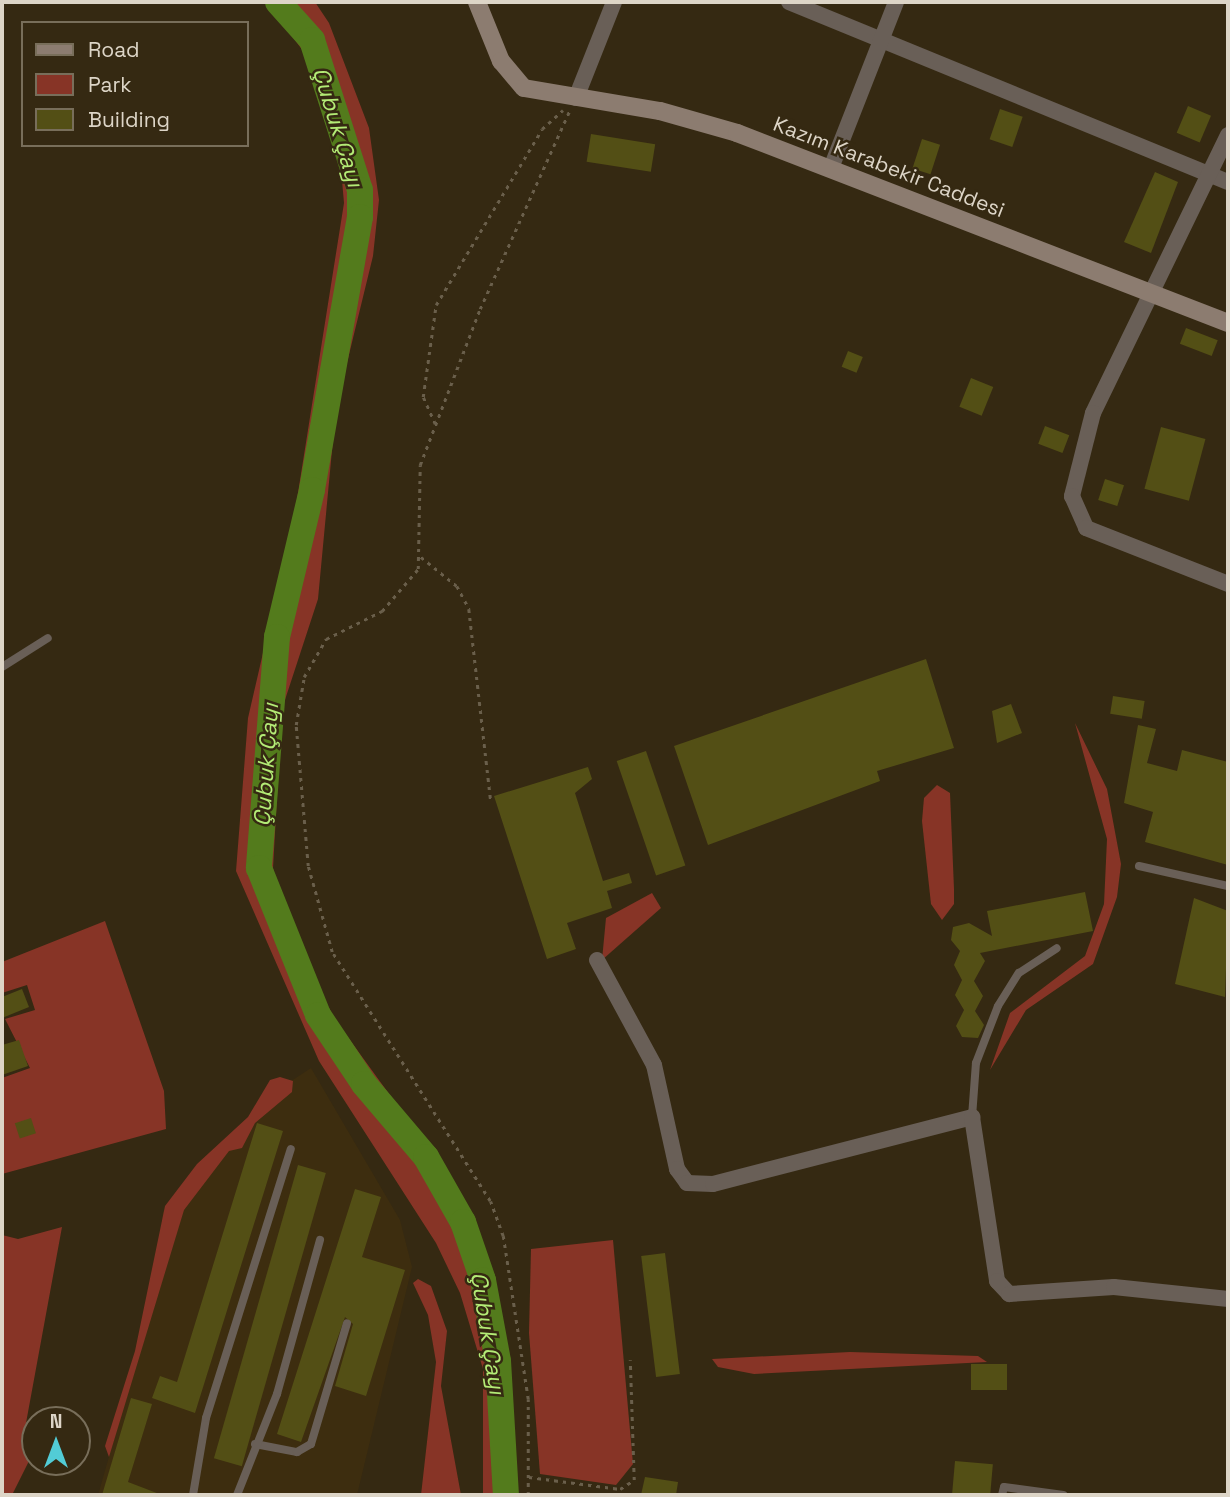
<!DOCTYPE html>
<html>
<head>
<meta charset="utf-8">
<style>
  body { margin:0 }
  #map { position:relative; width:1230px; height:1497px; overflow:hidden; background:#352912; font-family:"Space Grotesk",sans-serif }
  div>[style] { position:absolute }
  .built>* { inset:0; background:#3d2d0f }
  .green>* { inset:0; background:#873426 }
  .river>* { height:26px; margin:-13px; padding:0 13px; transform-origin:13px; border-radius:13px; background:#537b1c }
  .building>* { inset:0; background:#534f15; transform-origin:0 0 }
  .path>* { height:2.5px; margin-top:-1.25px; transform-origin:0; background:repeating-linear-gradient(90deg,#6a5f4b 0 3.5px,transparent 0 8.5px) }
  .lane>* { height:8px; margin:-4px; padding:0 4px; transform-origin:4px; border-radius:4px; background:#695f57 }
  .street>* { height:16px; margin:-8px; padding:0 8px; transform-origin:8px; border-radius:8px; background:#695f57 }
  .secondary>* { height:18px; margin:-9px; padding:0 9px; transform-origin:9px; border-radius:9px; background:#8c7c70 }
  span { translate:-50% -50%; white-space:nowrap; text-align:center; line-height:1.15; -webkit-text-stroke:5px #352912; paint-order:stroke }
  .street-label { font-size:21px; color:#ddd5c7 }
  .water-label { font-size:23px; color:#b4ec76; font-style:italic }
  .frame { position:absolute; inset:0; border:4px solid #ddd5c7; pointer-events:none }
  .legend { position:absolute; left:21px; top:21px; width:228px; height:126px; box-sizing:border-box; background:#352912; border:2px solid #786e5a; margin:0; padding:9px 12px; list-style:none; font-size:21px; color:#ddd5c7 }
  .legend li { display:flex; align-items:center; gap:14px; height:35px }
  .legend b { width:35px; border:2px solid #786e5a }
  .north { position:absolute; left:21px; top:1406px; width:70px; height:70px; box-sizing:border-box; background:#352912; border:2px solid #786e5a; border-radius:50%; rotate:0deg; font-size:19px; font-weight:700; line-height:28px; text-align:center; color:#ddd5c7 }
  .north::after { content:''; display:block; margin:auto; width:24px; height:32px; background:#52ccd6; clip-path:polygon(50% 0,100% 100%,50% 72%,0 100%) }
</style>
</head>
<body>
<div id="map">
  <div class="built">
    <i style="clip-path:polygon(311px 1068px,400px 1220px,412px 1267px,357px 1495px,98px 1495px,153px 1303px,163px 1212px,279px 1089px)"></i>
  </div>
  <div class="green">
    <i style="clip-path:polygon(267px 2px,315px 2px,329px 23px,369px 128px,379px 200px,373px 256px,336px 408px,318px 599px,282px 709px,273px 868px,286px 928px,323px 1003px,453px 1182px,479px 1236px,504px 1347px,514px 1495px,483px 1495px,483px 1369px,460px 1293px,436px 1243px,319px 1061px,236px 871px,248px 718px,294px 518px,344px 203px,339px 147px,323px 98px,303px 51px)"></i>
    <i style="clip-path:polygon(1075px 723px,1107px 789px,1121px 864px,1117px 897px,1093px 964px,1026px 1010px,990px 1070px,1010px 1013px,1085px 956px,1104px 904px,1107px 839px)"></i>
    <i style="clip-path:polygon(937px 785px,950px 793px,954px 889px,954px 904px,942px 920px,931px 904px,922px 821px,924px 798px)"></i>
    <i style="clip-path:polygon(652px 893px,661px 908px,602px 960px,606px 918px)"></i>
    <i style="clip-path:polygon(105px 921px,164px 1091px,166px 1129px,2px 1174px,2px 1078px,30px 1068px,5px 1019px,35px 1010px,27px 985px,2px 993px,2px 962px)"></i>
    <i style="clip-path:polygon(280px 1077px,293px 1081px,292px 1092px,255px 1123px,242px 1148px,229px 1151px,184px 1210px,109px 1457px,105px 1446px,135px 1351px,165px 1206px,197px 1164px,248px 1117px,270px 1080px)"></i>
    <i style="clip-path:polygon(62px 1227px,24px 1434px,29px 1461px,12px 1495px,2px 1495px,2px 1235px,18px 1239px)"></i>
    <i style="clip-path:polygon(613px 1240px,633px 1464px,616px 1485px,540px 1474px,529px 1333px,531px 1249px)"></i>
    <i style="clip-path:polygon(418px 1279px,431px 1286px,447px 1331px,441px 1386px,461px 1495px,421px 1495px,436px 1362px,428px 1315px,413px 1283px)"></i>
    <i style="clip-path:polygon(850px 1352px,978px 1356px,987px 1362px,754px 1374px,718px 1367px,712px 1359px)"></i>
  </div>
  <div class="river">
    <i style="left:278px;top:2px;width:51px;rotate:48.2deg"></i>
    <i style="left:312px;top:40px;width:157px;rotate:72.3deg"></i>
    <i style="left:360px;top:190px;width:27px;rotate:90deg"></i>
    <i style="left:360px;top:217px;width:277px;rotate:100deg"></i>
    <i style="left:312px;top:490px;width:151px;rotate:103.4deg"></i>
    <i style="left:277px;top:637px;width:232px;rotate:94.5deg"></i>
    <i style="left:259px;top:868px;width:158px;rotate:68.1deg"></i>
    <i style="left:318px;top:1015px;width:83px;rotate:56.3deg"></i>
    <i style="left:364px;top:1084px;width:96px;rotate:49.7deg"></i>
    <i style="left:426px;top:1157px;width:75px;rotate:60.4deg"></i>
    <i style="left:463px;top:1222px;width:61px;rotate:71deg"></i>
    <i style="left:483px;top:1280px;width:82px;rotate:79.5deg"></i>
    <i style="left:498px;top:1361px;width:134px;rotate:86.6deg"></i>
  </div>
  <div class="building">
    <i style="left:1188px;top:106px;width:25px;height:29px;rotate:23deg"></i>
    <i style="left:1000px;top:109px;width:24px;height:32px;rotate:19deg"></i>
    <i style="left:591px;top:134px;width:65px;height:28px;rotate:9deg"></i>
    <i style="left:922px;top:139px;width:19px;height:31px;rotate:18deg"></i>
    <i style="clip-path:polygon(1155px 172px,1178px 182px,1151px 253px,1124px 242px)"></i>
    <i style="left:1186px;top:328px;width:34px;height:17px;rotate:21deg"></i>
    <i style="left:848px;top:351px;width:16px;height:17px;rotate:22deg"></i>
    <i style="left:971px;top:378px;width:24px;height:31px;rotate:22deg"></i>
    <i style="left:1045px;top:426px;width:26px;height:19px;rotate:21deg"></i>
    <i style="left:1161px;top:427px;width:46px;height:64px;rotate:15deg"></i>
    <i style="left:1105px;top:479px;width:20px;height:22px;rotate:18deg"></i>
    <i style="clip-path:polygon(926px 659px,954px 748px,877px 771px,880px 781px,708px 845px,674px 746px)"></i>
    <i style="left:1113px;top:696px;width:32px;height:18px;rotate:9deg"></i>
    <i style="clip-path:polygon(1011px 704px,1022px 733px,997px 743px,992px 711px)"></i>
    <i style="clip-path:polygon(1138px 725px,1156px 729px,1147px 763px,1177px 771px,1182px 750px,1228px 762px,1228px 865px,1145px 842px,1153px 812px,1124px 803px)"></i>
    <i style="left:646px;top:751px;width:121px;height:31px;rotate:71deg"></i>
    <i style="clip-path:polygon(588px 767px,592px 779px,575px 793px,603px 881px,629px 873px,632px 883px,607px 891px,612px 908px,567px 923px,576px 949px,547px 959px,494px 796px)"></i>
    <i style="clip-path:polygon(1085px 892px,1093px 931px,980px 953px,985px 961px,974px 981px,983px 996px,975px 1011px,984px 1025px,978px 1038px,962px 1037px,956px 1026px,964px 1010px,955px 995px,962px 980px,954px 965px,960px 951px,951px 940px,953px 927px,969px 923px,992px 936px,987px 911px)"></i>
    <i style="clip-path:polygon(1194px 898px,1228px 911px,1225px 997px,1175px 984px)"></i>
    <i style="clip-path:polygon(22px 989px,29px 1007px,2px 1018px,2px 997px)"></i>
    <i style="clip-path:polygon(19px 1040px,28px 1066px,2px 1075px,2px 1045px)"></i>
    <i style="left:31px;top:1118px;width:16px;height:17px;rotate:72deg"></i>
    <i style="clip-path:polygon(257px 1123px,283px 1131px,195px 1413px,152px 1398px,160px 1376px,177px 1382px)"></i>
    <i style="left:298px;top:1165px;width:29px;height:305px;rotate:16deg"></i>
    <i style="clip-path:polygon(355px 1189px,381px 1197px,362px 1257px,405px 1270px,366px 1396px,335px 1386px,353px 1324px,345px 1317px,301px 1442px,277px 1434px)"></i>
    <i style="left:665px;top:1253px;width:122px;height:24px;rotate:83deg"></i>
    <i style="left:971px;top:1364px;width:36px;height:26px"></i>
    <i style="clip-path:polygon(131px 1398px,152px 1404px,128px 1482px,162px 1495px,102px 1495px)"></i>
    <i style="left:955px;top:1461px;width:38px;height:34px;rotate:5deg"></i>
    <i style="clip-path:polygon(645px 1477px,678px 1482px,676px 1495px,641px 1495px)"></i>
  </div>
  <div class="path">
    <i style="left:435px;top:424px;width:30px;rotate:-114deg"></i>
    <i style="left:423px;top:397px;width:93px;rotate:-82deg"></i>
    <i style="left:436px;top:305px;width:205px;rotate:-58.9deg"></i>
    <i style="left:542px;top:129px;width:28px;rotate:-42deg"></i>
    <i style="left:421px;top:557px;width:46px;rotate:38.9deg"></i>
    <i style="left:457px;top:586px;width:26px;rotate:62deg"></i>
    <i style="left:469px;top:609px;width:194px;rotate:83.5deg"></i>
    <i style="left:529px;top:1477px;width:92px;rotate:7.5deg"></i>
    <i style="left:620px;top:1489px;width:17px;rotate:-33deg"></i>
    <i style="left:634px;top:1480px;width:120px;rotate:-91.9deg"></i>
    <i style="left:528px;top:1495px;width:96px;rotate:-90deg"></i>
    <i style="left:528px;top:1399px;width:165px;rotate:-98.7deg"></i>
    <i style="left:503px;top:1236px;width:37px;rotate:-110deg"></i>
    <i style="left:490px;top:1201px;width:295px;rotate:-122.4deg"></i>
    <i style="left:332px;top:952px;width:89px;rotate:-105.6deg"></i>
    <i style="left:308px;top:866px;width:142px;rotate:-94.9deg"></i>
    <i style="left:296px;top:725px;width:49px;rotate:-80.5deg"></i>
    <i style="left:304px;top:677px;width:44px;rotate:-59.9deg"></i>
    <i style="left:326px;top:639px;width:63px;rotate:-26.6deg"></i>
    <i style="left:382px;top:611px;width:55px;rotate:-49.4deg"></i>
    <i style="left:418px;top:569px;width:104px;rotate:-88.9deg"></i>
    <i style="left:420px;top:465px;width:167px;rotate:-69deg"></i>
    <i style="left:480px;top:309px;width:218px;rotate:-65.7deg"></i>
  </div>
  <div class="lane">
    <i style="left:2px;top:667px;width:54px;rotate:-32.2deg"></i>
    <i style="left:1139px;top:866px;width:91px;rotate:12.7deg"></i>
    <i style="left:972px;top:1117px;width:54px;rotate:-85.8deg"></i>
    <i style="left:976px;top:1063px;width:61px;rotate:-68.9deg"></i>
    <i style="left:998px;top:1006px;width:39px;rotate:-58deg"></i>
    <i style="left:1019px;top:973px;width:45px;rotate:-33.3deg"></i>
    <i style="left:255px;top:1444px;width:43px;rotate:10.8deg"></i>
    <i style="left:297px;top:1452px;width:16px;rotate:-30deg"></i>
    <i style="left:311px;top:1444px;width:126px;rotate:-73.4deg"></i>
    <i style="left:193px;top:1495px;width:78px;rotate:-80.4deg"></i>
    <i style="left:206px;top:1418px;width:282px;rotate:-72.5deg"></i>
    <i style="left:237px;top:1495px;width:109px;rotate:-68.4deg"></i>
    <i style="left:277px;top:1394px;width:160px;rotate:-74.4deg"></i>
    <i style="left:1002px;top:1495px;width:8px;rotate:-76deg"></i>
    <i style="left:1004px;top:1487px;width:60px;rotate:7.7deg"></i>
  </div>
  <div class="street">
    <i style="left:789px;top:2px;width:474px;rotate:22.3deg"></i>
    <i style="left:576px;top:98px;width:103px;rotate:-68.4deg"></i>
    <i style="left:1228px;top:135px;width:309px;rotate:115.9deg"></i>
    <i style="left:1093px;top:413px;width:86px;rotate:104.2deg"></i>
    <i style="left:1072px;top:496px;width:35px;rotate:66deg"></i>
    <i style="left:1086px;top:528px;width:153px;rotate:21.5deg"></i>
    <i style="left:831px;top:168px;width:178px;rotate:-68.6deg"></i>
    <i style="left:597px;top:960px;width:119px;rotate:61.5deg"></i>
    <i style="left:654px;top:1065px;width:107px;rotate:77.5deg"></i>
    <i style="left:677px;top:1169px;width:17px;rotate:54deg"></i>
    <i style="left:687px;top:1183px;width:26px;rotate:2deg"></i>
    <i style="left:713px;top:1184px;width:268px;rotate:-14.5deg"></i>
    <i style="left:972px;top:1117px;width:166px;rotate:81.3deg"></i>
    <i style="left:997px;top:1281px;width:18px;rotate:47deg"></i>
    <i style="left:1009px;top:1294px;width:105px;rotate:-3.8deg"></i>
    <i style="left:1114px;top:1287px;width:115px;rotate:6deg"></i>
  </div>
  <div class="secondary">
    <i style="left:477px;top:2px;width:64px;rotate:67.9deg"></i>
    <i style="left:501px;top:61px;width:35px;rotate:50deg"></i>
    <i style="left:524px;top:88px;width:138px;rotate:9.6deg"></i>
    <i style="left:660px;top:111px;width:80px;rotate:15.9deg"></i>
    <i style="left:737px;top:133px;width:526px;rotate:21.15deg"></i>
  </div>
  <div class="street-label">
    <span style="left:889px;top:167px;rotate:21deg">Kazım Karabekir Caddesi</span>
  </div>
  <div class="water-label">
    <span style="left:338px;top:127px;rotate:73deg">Çubuk Çayı</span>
    <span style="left:266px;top:765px;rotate:-86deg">Çubuk Çayı</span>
    <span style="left:488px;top:1333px;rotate:81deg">Çubuk Çayı</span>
  </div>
  <div class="frame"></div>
  <ul class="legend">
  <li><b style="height:9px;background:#8c7c70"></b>Road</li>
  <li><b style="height:19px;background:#873426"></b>Park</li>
  <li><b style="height:19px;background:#534f15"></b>Building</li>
  </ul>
  <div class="north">N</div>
</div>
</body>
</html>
